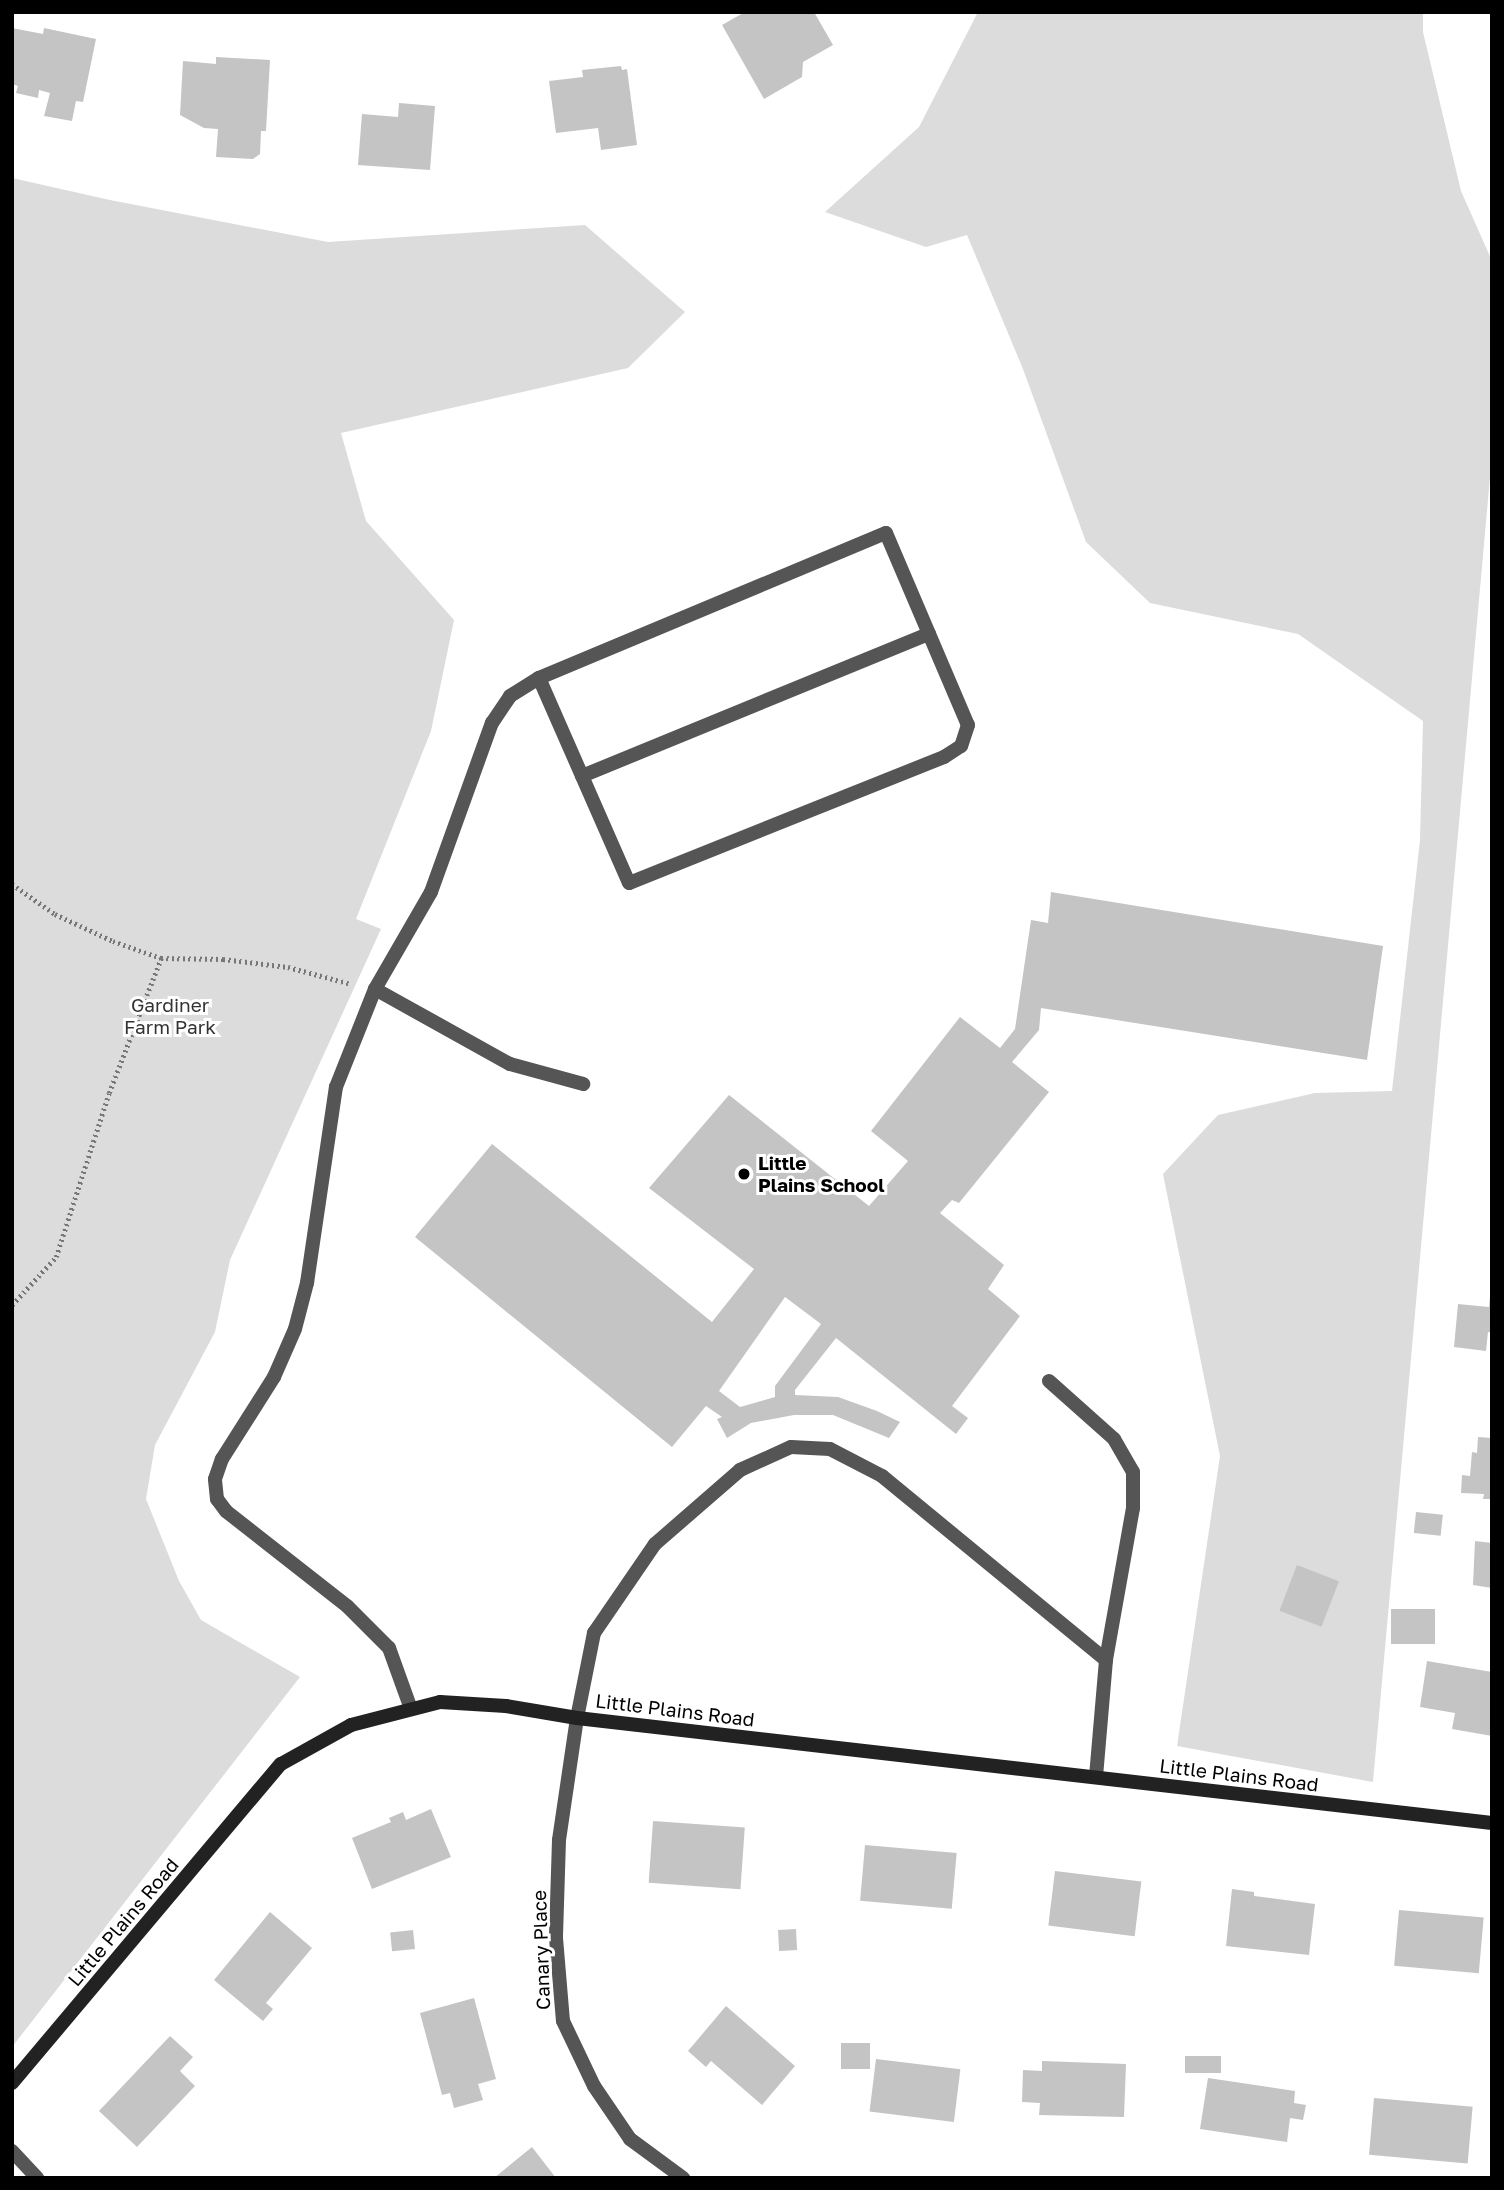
<!DOCTYPE html>
<html>
<head>
<meta charset="utf-8">
<style>
  body { margin:0 }
  #map { position:relative; width:1504px; height:2190px; overflow:hidden; background:#fff; font-family:"Golos Text",sans-serif }
  div>[style] { position:absolute }
  .green>* { inset:0; background:#dcdcdc }
  .building>* { inset:0; background:#c4c4c4; transform-origin:0 0 }
  .path>* { height:4.5px; margin-top:-2.25px; transform-origin:0; background:repeating-linear-gradient(90deg,#777 0 2px,transparent 0 5.5px) }
  .lane>* { height:14px; margin:-7px; padding:0 7px; transform-origin:7px; border-radius:7px; background:#555 }
  .street>* { height:14px; margin:-7px; padding:0 7px; transform-origin:7px; border-radius:7px; background:#555 }
  .secondary>* { height:14px; margin:-7px; padding:0 7px; transform-origin:7px; border-radius:7px; background:#222 }
  .dots>* { width:19px; height:19px; translate:-50% -50%; box-sizing:border-box; border:4px solid #fff; border-radius:50% }
  span { translate:-50% -50%; white-space:nowrap; text-align:center; line-height:1.15; -webkit-text-stroke:6px #fff; paint-order:stroke }
  .park-label { font-size:19px; color:#333 }
  .poi-label { font-size:19px; color:#000; font-weight:700 }
  .left { translate:0 -50%; text-align:left }
  .street-label { font-size:19px; color:#000 }
  .frame { position:absolute; inset:0; border:14px solid #000; pointer-events:none }
</style>
</head>
<body>
<div id="map">
  <div class="green">
    <i style="clip-path:polygon(978px 12px,1423px 12px,1423px 32px,1461px 191px,1492px 261px,1492px 455px,1373px 1782px,1177px 1746px,1220px 1456px,1163px 1174px,1218px 1115px,1315px 1093px,1392px 1091px,1420px 840px,1423px 721px,1298px 634px,1150px 603px,1086px 542px,1023px 369px,967px 235px,926px 247px,825px 212px,919px 127px)"></i>
    <i style="clip-path:polygon(12px 178px,110px 200px,328px 242px,585px 225px,685px 312px,628px 368px,341px 433px,366px 521px,454px 620px,431px 731px,356px 919px,381px 929px,230px 1260px,215px 1332px,155px 1445px,146px 1499px,179px 1581px,201px 1620px,300px 1677px,12px 2047px)"></i>
  </div>
  <div class="building">
    <i style="clip-path:polygon(745px 12px,814px 12px,833px 45px,803px 62px,802px 77px,764px 99px,722px 25px)"></i>
    <i style="clip-path:polygon(12px 28px,43px 34px,44px 28px,96px 39px,83px 102px,76px 101px,72px 121px,44px 116px,50px 93px,39px 90px,38px 98px,16px 93px,18px 86px,12px 84px)"></i>
    <i style="clip-path:polygon(216px 57px,270px 60px,266px 131px,261px 131px,260px 154px,253px 159px,216px 157px,218px 129px,204px 128px,180px 115px,183px 61px,216px 64px)"></i>
    <i style="clip-path:polygon(621px 66px,622px 70px,627px 69px,637px 145px,601px 150px,598px 128px,556px 133px,549px 81px,583px 77px,582px 70px)"></i>
    <i style="clip-path:polygon(399px 103px,435px 106px,430px 170px,358px 165px,362px 114px,398px 117px)"></i>
    <i style="clip-path:polygon(evenodd,1051px 892px,1383px 946px,1367px 1060px,1041px 1008px,1039px 1030px,1012px 1062px,1049px 1092px,959px 1203px,952px 1200px,940px 1213px,1004px 1265px,988px 1289px,1020px 1316px,952px 1406px,968px 1418px,956px 1434px,836px 1338px,795px 1390px,795px 1395px,838px 1397px,877px 1411px,900px 1422px,889px 1438px,833px 1415px,794px 1415px,751px 1423px,727px 1438px,717px 1419px,722px 1417px,706px 1406px,672px 1447px,415px 1237px,492px 1144px,712px 1322px,754px 1269px,649px 1188px,729px 1095px,869px 1206px,908px 1161px,871px 1131px,960px 1017px,1000px 1048px,1015px 1029px,1031px 920px,1048px 923px,1051px 892px,785px 1297px,821px 1324px,775px 1386px,775px 1397px,740px 1407px,719px 1391px,785px 1297px)"></i>
    <i style="clip-path:polygon(1490px 1296px,1492px 1333px,1488px 1332px,1486px 1351px,1454px 1347px,1458px 1304px,1489px 1307px)"></i>
    <i style="clip-path:polygon(1478px 1437px,1492px 1438px,1492px 1499px,1483px 1499px,1484px 1494px,1461px 1493px,1462px 1475px,1470px 1476px,1472px 1452px,1477px 1453px)"></i>
    <i style="left:1416px;top:1512px;width:27px;height:21px;rotate:6deg"></i>
    <i style="clip-path:polygon(1475px 1541px,1492px 1543px,1492px 1588px,1473px 1585px)"></i>
    <i style="left:1297px;top:1565px;width:45px;height:49px;rotate:21deg"></i>
    <i style="left:1391px;top:1609px;width:44px;height:35px"></i>
    <i style="clip-path:polygon(1427px 1661px,1492px 1672px,1492px 1736px,1452px 1729px,1455px 1713px,1420px 1707px)"></i>
    <i style="clip-path:polygon(431px 1809px,451px 1857px,372px 1889px,352px 1838px,391px 1822px,389px 1818px,403px 1812px,406px 1820px)"></i>
    <i style="left:653px;top:1821px;width:92px;height:62px;rotate:4deg"></i>
    <i style="left:865px;top:1845px;width:92px;height:56px;rotate:5deg"></i>
    <i style="left:1055px;top:1871px;width:87px;height:55px;rotate:7deg"></i>
    <i style="clip-path:polygon(1232px 1889px,1254px 1892px,1254px 1896px,1315px 1904px,1309px 1955px,1226px 1946px)"></i>
    <i style="left:1399px;top:1910px;width:85px;height:56px;rotate:5deg"></i>
    <i style="clip-path:polygon(270px 1912px,312px 1948px,266px 2003px,273px 2009px,263px 2021px,214px 1980px)"></i>
    <i style="left:796px;top:1929px;width:21px;height:18px;rotate:87deg"></i>
    <i style="left:413px;top:1930px;width:19px;height:23px;rotate:84deg"></i>
    <i style="clip-path:polygon(474px 1998px,496px 2079px,478px 2084px,483px 2100px,454px 2108px,450px 2093px,442px 2095px,420px 2013px)"></i>
    <i style="clip-path:polygon(726px 2006px,795px 2066px,762px 2105px,711px 2061px,706px 2067px,688px 2051px)"></i>
    <i style="clip-path:polygon(170px 2036px,193px 2057px,180px 2071px,195px 2086px,137px 2147px,99px 2111px)"></i>
    <i style="left:841px;top:2043px;width:29px;height:26px"></i>
    <i style="left:1185px;top:2056px;width:36px;height:17px"></i>
    <i style="left:876px;top:2059px;width:85px;height:53px;rotate:7deg"></i>
    <i style="clip-path:polygon(1042px 2061px,1126px 2064px,1124px 2117px,1039px 2115px,1040px 2103px,1022px 2102px,1023px 2070px,1042px 2071px)"></i>
    <i style="clip-path:polygon(1208px 2078px,1295px 2091px,1294px 2103px,1306px 2105px,1303px 2120px,1290px 2118px,1287px 2142px,1200px 2129px)"></i>
    <i style="left:1374px;top:2098px;width:99px;height:57px;rotate:5deg"></i>
    <i style="clip-path:polygon(532px 2147px,556px 2178px,494px 2178px)"></i>
  </div>
  <div class="path">
    <i style="left:12px;top:884px;width:52px;rotate:34.9deg"></i>
    <i style="left:55px;top:914px;width:64px;rotate:25deg"></i>
    <i style="left:113px;top:941px;width:51px;rotate:19.5deg"></i>
    <i style="left:161px;top:958px;width:62px;rotate:0.9deg"></i>
    <i style="left:223px;top:959px;width:65px;rotate:7deg"></i>
    <i style="left:288px;top:967px;width:65px;rotate:15.1deg"></i>
    <i style="left:12px;top:1305px;width:65px;rotate:-47.5deg"></i>
    <i style="left:56px;top:1257px;width:172px;rotate:-72.1deg"></i>
    <i style="left:109px;top:1093px;width:145px;rotate:-68.9deg"></i>
  </div>
  <div class="lane">
    <i style="left:582px;top:776px;width:375px;rotate:-22.3deg"></i>
    <i style="left:375px;top:989px;width:154px;rotate:29.1deg"></i>
    <i style="left:510px;top:1064px;width:76px;rotate:15.3deg"></i>
    <i style="left:1049px;top:1381px;width:87px;rotate:41.7deg"></i>
    <i style="left:1114px;top:1439px;width:38px;rotate:60deg"></i>
    <i style="left:1133px;top:1472px;width:36px;rotate:90deg"></i>
    <i style="left:1133px;top:1508px;width:154px;rotate:100.1deg"></i>
    <i style="left:411px;top:1709px;width:65px;rotate:-109.8deg"></i>
    <i style="left:389px;top:1648px;width:59px;rotate:-135deg"></i>
    <i style="left:347px;top:1606px;width:154px;rotate:-141.9deg"></i>
    <i style="left:226px;top:1511px;width:15px;rotate:-127deg"></i>
    <i style="left:217px;top:1499px;width:20px;rotate:-96deg"></i>
    <i style="left:215px;top:1479px;width:21px;rotate:-71deg"></i>
    <i style="left:222px;top:1459px;width:97px;rotate:-57.6deg"></i>
    <i style="left:274px;top:1377px;width:52px;rotate:-66.4deg"></i>
    <i style="left:295px;top:1329px;width:48px;rotate:-75.4deg"></i>
    <i style="left:307px;top:1283px;width:198px;rotate:-81.6deg"></i>
    <i style="left:336px;top:1087px;width:105px;rotate:-68.3deg"></i>
    <i style="left:375px;top:989px;width:112px;rotate:-60deg"></i>
    <i style="left:431px;top:892px;width:180px;rotate:-70.2deg"></i>
    <i style="left:492px;top:723px;width:32px;rotate:-56deg"></i>
    <i style="left:510px;top:696px;width:34px;rotate:-32deg"></i>
    <i style="left:539px;top:678px;width:376px;rotate:-22.7deg"></i>
    <i style="left:886px;top:533px;width:209px;rotate:66.9deg"></i>
    <i style="left:968px;top:725px;width:22px;rotate:108deg"></i>
    <i style="left:961px;top:746px;width:20px;rotate:147deg"></i>
    <i style="left:944px;top:757px;width:339px;rotate:158.2deg"></i>
    <i style="left:629px;top:883px;width:224px;rotate:-113.7deg"></i>
    <i style="left:577px;top:1718px;width:87px;rotate:-78.7deg"></i>
    <i style="left:594px;top:1633px;width:108px;rotate:-55.6deg"></i>
    <i style="left:655px;top:1544px;width:113px;rotate:-41deg"></i>
    <i style="left:740px;top:1470px;width:56px;rotate:-24.3deg"></i>
    <i style="left:791px;top:1447px;width:39px;rotate:3deg"></i>
    <i style="left:830px;top:1449px;width:59px;rotate:27.4deg"></i>
    <i style="left:882px;top:1476px;width:290px;rotate:39.4deg"></i>
    <i style="left:1106px;top:1660px;width:117px;rotate:94.9deg"></i>
  </div>
  <div class="street">
    <i style="left:577px;top:1718px;width:123px;rotate:98.4deg"></i>
    <i style="left:559px;top:1840px;width:98px;rotate:91.8deg"></i>
    <i style="left:556px;top:1938px;width:83px;rotate:85.2deg"></i>
    <i style="left:563px;top:2021px;width:72px;rotate:64.5deg"></i>
    <i style="left:594px;top:2086px;width:64px;rotate:55.8deg"></i>
    <i style="left:630px;top:2139px;width:66px;rotate:36.3deg"></i>
    <i style="left:12px;top:2151px;width:37px;rotate:47deg"></i>
  </div>
  <div class="secondary">
    <i style="left:12px;top:2083px;width:417px;rotate:-49.9deg"></i>
    <i style="left:281px;top:1764px;width:80px;rotate:-29.1deg"></i>
    <i style="left:351px;top:1725px;width:92px;rotate:-14.5deg"></i>
    <i style="left:440px;top:1702px;width:66px;rotate:3.5deg"></i>
    <i style="left:506px;top:1706px;width:72px;rotate:9.6deg"></i>
    <i style="left:577px;top:1718px;width:921px;rotate:6.55deg"></i>
  </div>
  <div class="dots">
    <i style="left:744px;top:1174px;background:#000"></i>
  </div>
  <div class="park-label">
    <span style="left:170px;top:1016px">Gardiner<br>Farm Park</span>
  </div>
  <div class="poi-label">
    <span class="left" style="left:758px;top:1174px">Little<br>Plains School</span>
  </div>
  <div class="street-label">
    <span style="left:675px;top:1710px;rotate:7deg">Little Plains Road</span>
    <span style="left:1239px;top:1775px;rotate:7deg">Little Plains Road</span>
    <span style="left:123px;top:1922px;rotate:-50deg">Little Plains Road</span>
    <span style="left:541px;top:1950px;rotate:-92deg">Canary Place</span>
  </div>
  <div class="frame"></div>
</div>
</body>
</html>
